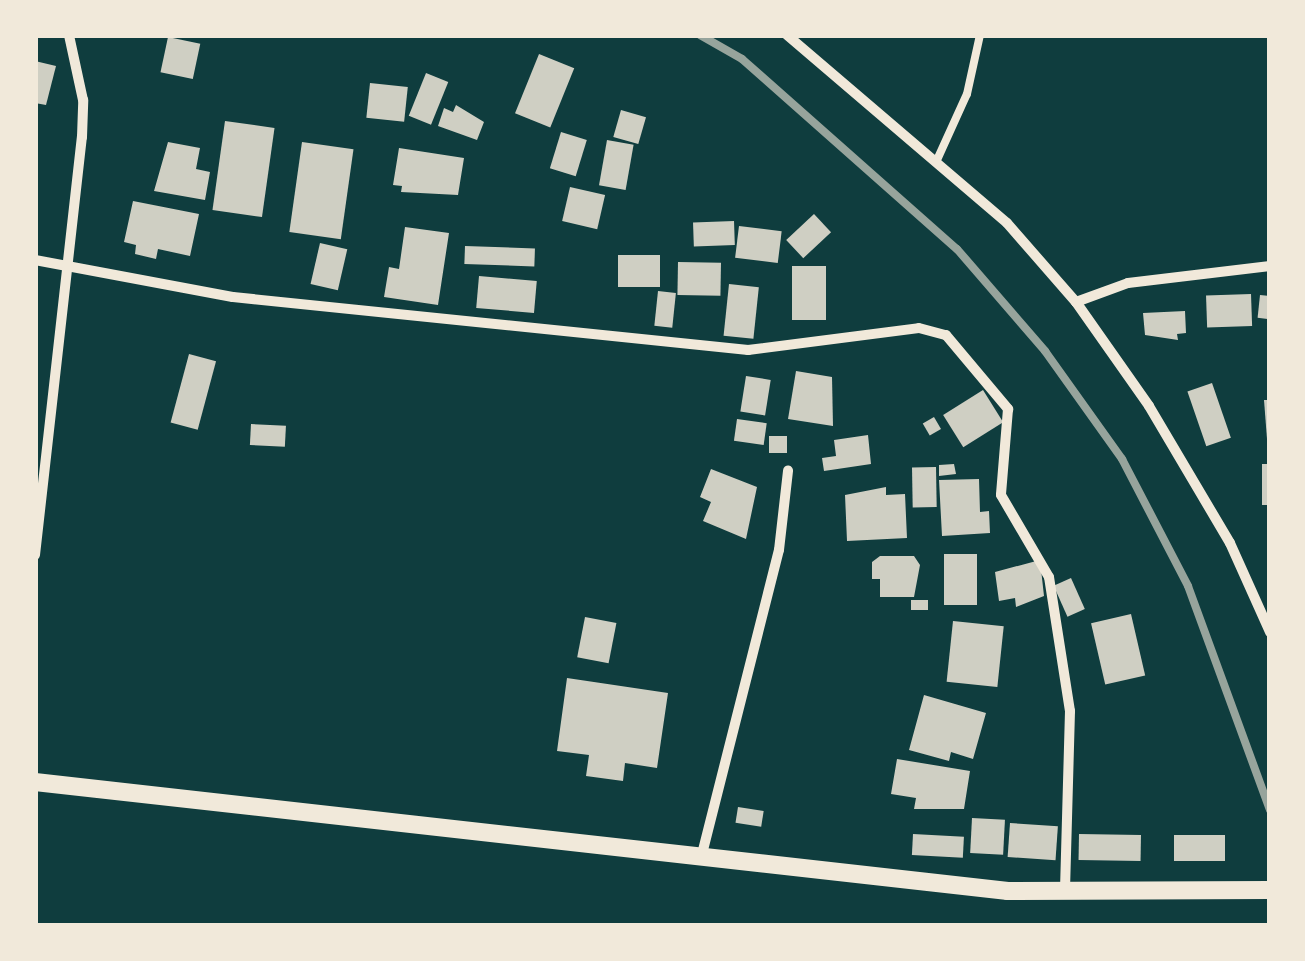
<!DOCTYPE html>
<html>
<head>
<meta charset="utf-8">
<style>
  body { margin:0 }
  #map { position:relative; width:1305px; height:961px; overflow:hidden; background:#0f3d3e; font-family:Jost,sans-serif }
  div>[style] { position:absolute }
  .building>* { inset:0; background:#cfcfc3; transform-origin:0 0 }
  .service>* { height:8px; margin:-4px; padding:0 4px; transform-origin:4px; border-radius:4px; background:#f1e9da }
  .minor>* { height:10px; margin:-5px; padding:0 5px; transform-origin:5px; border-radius:5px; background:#f1e9da }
  .tertiary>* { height:18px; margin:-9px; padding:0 9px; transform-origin:9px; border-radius:9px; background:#f1e9da }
  .rail>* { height:8px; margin:-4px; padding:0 4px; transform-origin:4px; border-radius:4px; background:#97a49c }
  span { translate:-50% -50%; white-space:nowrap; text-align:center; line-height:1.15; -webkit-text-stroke:8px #f1e9da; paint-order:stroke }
  .frame { position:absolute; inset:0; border:38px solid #f1e9da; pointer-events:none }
</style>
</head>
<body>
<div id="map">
  <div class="building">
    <i style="left:168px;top:37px;width:33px;height:36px;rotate:12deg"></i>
    <i style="left:539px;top:54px;width:38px;height:64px;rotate:22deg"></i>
    <i style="clip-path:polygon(35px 61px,56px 66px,46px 105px,35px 103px)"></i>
    <i style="left:426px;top:73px;width:24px;height:46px;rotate:22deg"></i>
    <i style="left:370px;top:83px;width:38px;height:35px;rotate:6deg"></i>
    <i style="clip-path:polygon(456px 105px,484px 122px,477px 140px,438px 126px,444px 108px,453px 112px)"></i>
    <i style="left:621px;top:110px;width:26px;height:28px;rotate:16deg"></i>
    <i style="left:225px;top:121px;width:50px;height:90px;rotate:8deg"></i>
    <i style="left:561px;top:132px;width:27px;height:38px;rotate:17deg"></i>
    <i style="left:607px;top:140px;width:27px;height:46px;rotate:10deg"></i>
    <i style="clip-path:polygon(168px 142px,200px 148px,196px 169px,210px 172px,205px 200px,154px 191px)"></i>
    <i style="left:302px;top:142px;width:52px;height:91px;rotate:8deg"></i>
    <i style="clip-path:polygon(399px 148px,464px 158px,458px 195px,401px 192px,402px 186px,393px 185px)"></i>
    <i style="left:570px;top:187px;width:36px;height:35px;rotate:13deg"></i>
    <i style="clip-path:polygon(133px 201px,199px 214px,190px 256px,158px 249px,156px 259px,135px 254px,136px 245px,124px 242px)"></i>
    <i style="left:814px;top:214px;width:25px;height:38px;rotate:47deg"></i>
    <i style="left:734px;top:221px;width:24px;height:41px;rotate:88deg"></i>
    <i style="left:739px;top:226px;width:43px;height:32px;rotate:7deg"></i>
    <i style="clip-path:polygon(405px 227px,449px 233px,438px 305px,384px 297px,389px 267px,399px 269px)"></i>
    <i style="left:320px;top:243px;width:28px;height:42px;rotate:13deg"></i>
    <i style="left:465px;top:246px;width:70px;height:18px;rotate:2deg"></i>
    <i style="left:660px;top:255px;width:32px;height:42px;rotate:90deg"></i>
    <i style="left:678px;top:262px;width:43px;height:33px;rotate:1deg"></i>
    <i style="left:826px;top:266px;width:54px;height:34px;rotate:90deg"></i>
    <i style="left:479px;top:276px;width:58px;height:32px;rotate:5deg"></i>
    <i style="left:729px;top:284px;width:30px;height:52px;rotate:6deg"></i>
    <i style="left:658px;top:291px;width:18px;height:35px;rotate:6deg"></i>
    <i style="left:1251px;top:294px;width:32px;height:45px;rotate:88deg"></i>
    <i style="left:1260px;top:295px;width:10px;height:23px;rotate:6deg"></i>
    <i style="clip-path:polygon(1185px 311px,1186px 333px,1177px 334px,1178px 340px,1145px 335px,1143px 313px)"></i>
    <i style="left:189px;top:354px;width:28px;height:71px;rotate:15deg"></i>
    <i style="clip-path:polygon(796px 371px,832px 377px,833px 426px,788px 419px)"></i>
    <i style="left:746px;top:376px;width:25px;height:36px;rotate:9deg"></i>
    <i style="left:1212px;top:383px;width:58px;height:26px;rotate:71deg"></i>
    <i style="left:983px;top:390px;width:38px;height:47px;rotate:58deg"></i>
    <i style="clip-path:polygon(1264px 400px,1270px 400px,1270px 439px,1267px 439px)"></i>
    <i style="left:934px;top:417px;width:14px;height:13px;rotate:60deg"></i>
    <i style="left:737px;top:419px;width:30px;height:22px;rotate:8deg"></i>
    <i style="left:251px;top:424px;width:35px;height:21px;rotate:3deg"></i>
    <i style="clip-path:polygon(868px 435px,871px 464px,824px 471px,822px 458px,836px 456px,834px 440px)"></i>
    <i style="left:769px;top:436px;width:18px;height:17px"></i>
    <i style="clip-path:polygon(954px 464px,956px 474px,939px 476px,939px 465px)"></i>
    <i style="left:1262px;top:464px;width:8px;height:41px"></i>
    <i style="left:936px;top:467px;width:40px;height:24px;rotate:89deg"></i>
    <i style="clip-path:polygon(711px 469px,757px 487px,746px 539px,703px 521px,711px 502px,700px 497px)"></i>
    <i style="clip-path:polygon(979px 479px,980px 512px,989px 511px,990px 533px,942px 536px,939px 480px)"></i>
    <i style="clip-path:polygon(886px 487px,886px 495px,905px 494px,907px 538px,847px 541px,845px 495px)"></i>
    <i style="left:944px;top:554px;width:33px;height:51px"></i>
    <i style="clip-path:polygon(880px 556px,914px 556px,920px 565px,914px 597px,880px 597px,880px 579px,872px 579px,872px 562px)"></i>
    <i style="clip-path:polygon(1040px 560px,1044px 596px,1016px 607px,1015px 598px,999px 601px,995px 572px)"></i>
    <i style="left:1071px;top:578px;width:34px;height:19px;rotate:66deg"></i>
    <i style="left:928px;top:600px;width:10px;height:17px;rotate:90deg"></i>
    <i style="left:1131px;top:614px;width:63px;height:41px;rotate:77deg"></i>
    <i style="left:585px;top:617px;width:32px;height:41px;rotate:11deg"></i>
    <i style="left:953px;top:621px;width:51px;height:61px;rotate:6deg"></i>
    <i style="clip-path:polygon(567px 678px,668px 693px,657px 768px,625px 763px,623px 781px,586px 776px,589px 755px,557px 751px)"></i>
    <i style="clip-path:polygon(924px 695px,986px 713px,973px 759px,951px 752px,949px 761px,909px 750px)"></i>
    <i style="clip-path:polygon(897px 759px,970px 771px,964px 809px,914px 809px,916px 798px,891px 794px)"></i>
    <i style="left:738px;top:807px;width:26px;height:16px;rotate:9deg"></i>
    <i style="left:972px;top:818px;width:33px;height:35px;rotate:3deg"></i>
    <i style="left:1010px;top:823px;width:48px;height:34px;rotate:4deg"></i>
    <i style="left:913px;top:834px;width:51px;height:21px;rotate:3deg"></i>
    <i style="left:1079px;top:834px;width:62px;height:26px;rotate:1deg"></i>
    <i style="left:1174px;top:835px;width:51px;height:26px"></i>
  </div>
  <div class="service">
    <i style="left:937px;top:160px;width:72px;rotate:-65.6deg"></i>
    <i style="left:967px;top:94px;width:60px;rotate:-77.6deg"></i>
  </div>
  <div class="minor">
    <i style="left:787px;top:35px;width:289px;rotate:40.5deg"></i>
    <i style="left:1007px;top:223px;width:105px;rotate:48.9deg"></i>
    <i style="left:1076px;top:302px;width:127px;rotate:54.9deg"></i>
    <i style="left:1149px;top:406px;width:159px;rotate:59.4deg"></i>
    <i style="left:1230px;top:543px;width:98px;rotate:65.8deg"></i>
    <i style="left:35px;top:260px;width:201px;rotate:10.6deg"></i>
    <i style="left:233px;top:297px;width:518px;rotate:5.88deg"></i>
    <i style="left:748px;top:350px;width:172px;rotate:-7.3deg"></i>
    <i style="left:919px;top:328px;width:28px;rotate:15deg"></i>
    <i style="left:946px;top:335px;width:97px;rotate:50deg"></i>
    <i style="left:1008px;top:409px;width:86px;rotate:94.7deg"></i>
    <i style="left:1001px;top:495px;width:95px;rotate:59.7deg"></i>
    <i style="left:1049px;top:577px;width:136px;rotate:81.1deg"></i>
    <i style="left:1070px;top:711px;width:180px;rotate:91.6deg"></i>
    <i style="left:1076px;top:302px;width:55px;rotate:-20.1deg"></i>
    <i style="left:1128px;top:283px;width:143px;rotate:-6.8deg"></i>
    <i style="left:35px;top:555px;width:421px;rotate:-83.6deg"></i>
    <i style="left:82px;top:137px;width:37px;rotate:-88deg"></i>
    <i style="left:83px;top:100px;width:66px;rotate:-102.2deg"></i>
    <i style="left:701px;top:858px;width:318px;rotate:-75.8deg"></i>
    <i style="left:779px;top:550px;width:80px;rotate:-83.5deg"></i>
  </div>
  <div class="tertiary">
    <i style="left:35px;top:782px;width:979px;rotate:6.39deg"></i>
    <i style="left:1008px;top:891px;width:262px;rotate:-0.2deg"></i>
  </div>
  <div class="rail">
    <i style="left:700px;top:35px;width:48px;rotate:29.7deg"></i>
    <i style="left:742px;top:59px;width:287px;rotate:41.5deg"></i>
    <i style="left:957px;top:249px;width:135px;rotate:49.2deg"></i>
    <i style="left:1045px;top:351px;width:133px;rotate:54.5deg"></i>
    <i style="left:1122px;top:459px;width:143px;rotate:62.5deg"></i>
    <i style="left:1188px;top:586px;width:239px;rotate:69.9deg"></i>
  </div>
  <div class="frame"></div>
</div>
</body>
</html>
